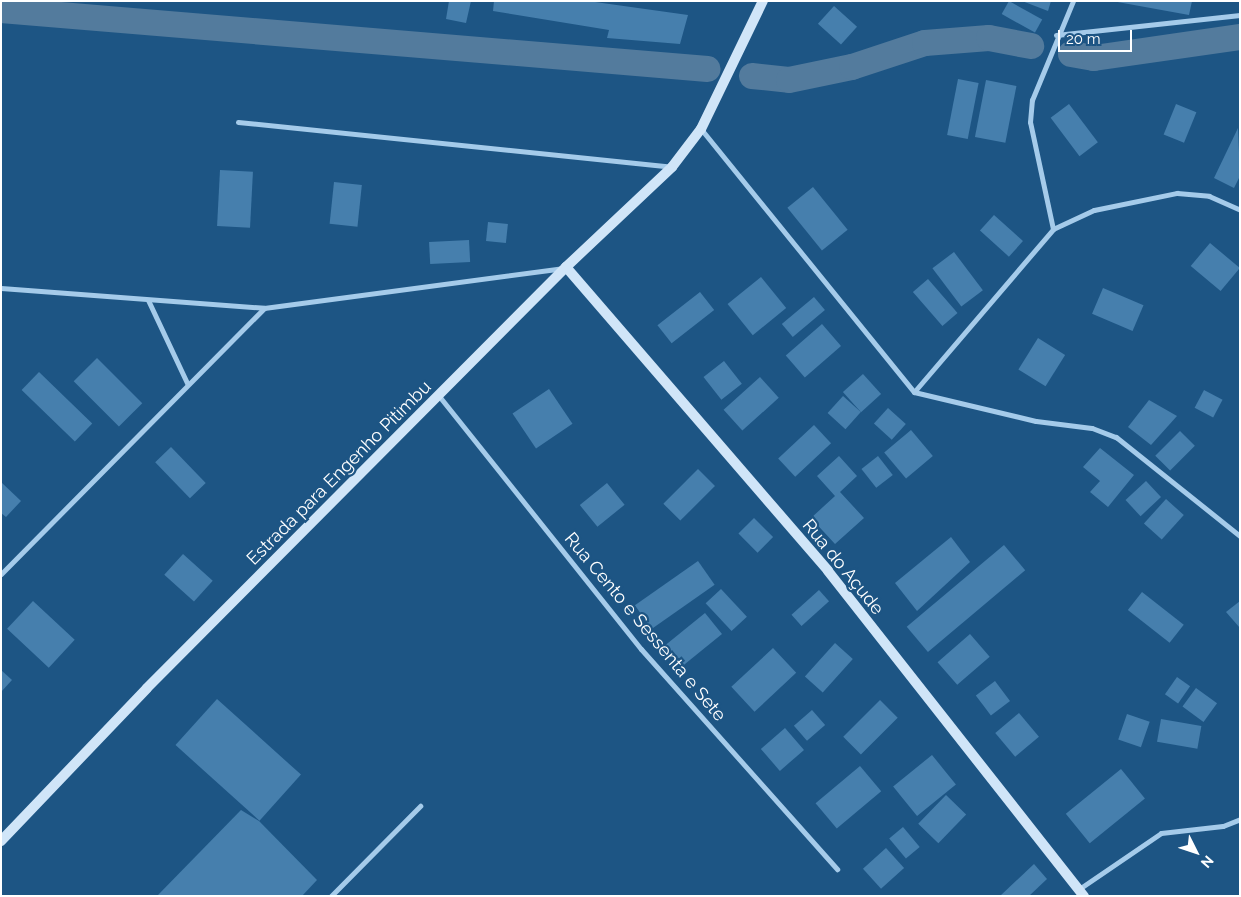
<!DOCTYPE html>
<html>
<head>
<meta charset="utf-8">
<style>
  body { margin:0 }
  #map { position:relative; width:1241px; height:897px; overflow:hidden; background:#1d5584; font-family:Raleway,sans-serif }
  div>[style] { position:absolute }
  .canal>* { height:26px; margin:-13px; padding:0 13px; transform-origin:13px; border-radius:13px; background:#537b9d }
  .building>* { inset:0; background:#467fad; transform-origin:0 0 }
  .street>* { height:5px; margin:-2.5px; padding:0 2.5px; transform-origin:2.5px; border-radius:2.5px; background:#a5cbea }
  .secondary>* { height:10px; margin:-5px; padding:0 5px; transform-origin:5px; border-radius:5px; background:#d0e5f8 }
  span { translate:-50% -50%; white-space:nowrap; text-align:center; line-height:1.15; -webkit-text-stroke:4.5px #1d5584; paint-order:stroke }
  .street-label { font-size:18px; color:#fff }
  .frame { position:absolute; inset:0; border:2px solid #fff; pointer-events:none }
  .north { position:absolute; left:1171px; top:827px; width:50px; height:50px; -webkit-text-stroke:4px #1d5584; paint-order:stroke; rotate:131deg; font-size:14px; font-weight:700; line-height:20px; text-align:center; color:#fff }
  .north::after { content:''; display:block; margin:auto; width:18px; height:22px; background:#fff; clip-path:polygon(50% 0,100% 100%,50% 72%,0 100%) }
  .scale { position:absolute; left:1058px; top:30px; width:74px; height:22px; box-sizing:border-box; border:2px solid #fff; border-top:0; padding-left:6px; font-size:15px; line-height:18px; white-space:nowrap; color:#fff; -webkit-text-stroke:4px #1d5584; paint-order:stroke }
</style>
</head>
<body>
<div id="map">
  <div class="canal">
    <i style="left:1px;top:10px;width:709px;rotate:4.77deg"></i>
    <i style="left:1071px;top:54px;width:23px;rotate:10deg"></i>
    <i style="left:1094px;top:58px;width:148px;rotate:-8.2deg"></i>
    <i style="left:752px;top:76px;width:37px;rotate:6deg"></i>
    <i style="left:789px;top:80px;width:64px;rotate:-11.7deg"></i>
    <i style="left:852px;top:67px;width:77px;rotate:-18.2deg"></i>
    <i style="left:925px;top:43px;width:64px;rotate:-4.5deg"></i>
    <i style="left:989px;top:38px;width:43px;rotate:10.8deg"></i>
  </div>
  <div class="building">
    <i style="clip-path:polygon(449px 1px,471px 1px,466px 23px,446px 19px)"></i>
    <i style="clip-path:polygon(494px 1px,588px 1px,688px 15px,680px 44px,607px 38px,609px 30px,493px 11px)"></i>
    <i style="left:1009px;top:1px;width:38px;height:15px;rotate:29deg"></i>
    <i style="clip-path:polygon(1022px 1px,1051px 1px,1048px 11px)"></i>
    <i style="clip-path:polygon(1112px 1px,1192px 1px,1189px 15px)"></i>
    <i style="left:834px;top:6px;width:31px;height:24px;rotate:42deg"></i>
    <i style="left:958px;top:79px;width:21px;height:57px;rotate:11deg"></i>
    <i style="left:986px;top:80px;width:31px;height:58px;rotate:11deg"></i>
    <i style="left:1069px;top:104px;width:48px;height:23px;rotate:53deg"></i>
    <i style="left:1176px;top:104px;width:22px;height:33px;rotate:22deg"></i>
    <i style="clip-path:polygon(1238px 128px,1240px 176px,1234px 188px,1214px 178px)"></i>
    <i style="left:220px;top:170px;width:33px;height:56px;rotate:3deg"></i>
    <i style="left:334px;top:182px;width:28px;height:42px;rotate:6deg"></i>
    <i style="left:813px;top:187px;width:55px;height:33px;rotate:51deg"></i>
    <i style="left:994px;top:215px;width:39px;height:21px;rotate:42deg"></i>
    <i style="left:488px;top:222px;width:20px;height:19px;rotate:6deg"></i>
    <i style="left:469px;top:240px;width:22px;height:40px;rotate:87deg"></i>
    <i style="left:1210px;top:243px;width:39px;height:30px;rotate:40deg"></i>
    <i style="left:954px;top:252px;width:48px;height:27px;rotate:53deg"></i>
    <i style="left:761px;top:277px;width:40px;height:43px;rotate:51deg"></i>
    <i style="left:928px;top:279px;width:45px;height:20px;rotate:49deg"></i>
    <i style="left:1103px;top:288px;width:44px;height:28px;rotate:23deg"></i>
    <i style="left:700px;top:292px;width:23px;height:54px;rotate:52deg"></i>
    <i style="left:814px;top:297px;width:17px;height:42px;rotate:50deg"></i>
    <i style="left:822px;top:324px;width:29px;height:48px;rotate:49deg"></i>
    <i style="left:1038px;top:338px;width:32px;height:37px;rotate:32deg"></i>
    <i style="left:97px;top:358px;width:64px;height:33px;rotate:45deg"></i>
    <i style="left:724px;top:361px;width:29px;height:26px;rotate:52deg"></i>
    <i style="left:39px;top:372px;width:74px;height:25px;rotate:44deg"></i>
    <i style="left:863px;top:374px;width:27px;height:27px;rotate:48deg"></i>
    <i style="left:760px;top:377px;width:28px;height:49px;rotate:48deg"></i>
    <i style="left:549px;top:389px;width:42px;height:44px;rotate:56deg"></i>
    <i style="left:1204px;top:390px;width:21px;height:20px;rotate:28deg"></i>
    <i style="left:843px;top:396px;width:24px;height:23px;rotate:42deg"></i>
    <i style="clip-path:polygon(1149px 400px,1177px 416px,1151px 445px,1128px 427px)"></i>
    <i style="left:888px;top:408px;width:24px;height:21px;rotate:42deg"></i>
    <i style="left:814px;top:425px;width:25px;height:49px;rotate:47deg"></i>
    <i style="left:911px;top:430px;width:34px;height:35px;rotate:50deg"></i>
    <i style="left:1180px;top:431px;width:21px;height:35px;rotate:45deg"></i>
    <i style="left:171px;top:447px;width:50px;height:22px;rotate:46deg"></i>
    <i style="clip-path:polygon(1100px 448px,1134px 475px,1108px 507px,1090px 492px,1100px 481px,1083px 467px)"></i>
    <i style="clip-path:polygon(839px 456px,857px 476px,840px 492px,864px 518px,835px 544px,811px 518px,835px 496px,817px 476px)"></i>
    <i style="left:878px;top:456px;width:24px;height:21px;rotate:52deg"></i>
    <i style="left:698px;top:469px;width:24px;height:49px;rotate:45deg"></i>
    <i style="left:1146px;top:481px;width:22px;height:28px;rotate:47deg"></i>
    <i style="clip-path:polygon(1px 482px,21px 501px,6px 517px,1px 513px)"></i>
    <i style="left:607px;top:483px;width:28px;height:35px;rotate:51deg"></i>
    <i style="left:1166px;top:499px;width:24px;height:33px;rotate:42deg"></i>
    <i style="left:754px;top:518px;width:27px;height:22px;rotate:45deg"></i>
    <i style="clip-path:polygon(951px 537px,970px 562px,917px 611px,895px 583px)"></i>
    <i style="left:1004px;top:545px;width:33px;height:127px;rotate:50deg"></i>
    <i style="left:183px;top:554px;width:40px;height:28px;rotate:42deg"></i>
    <i style="left:698px;top:561px;width:29px;height:77px;rotate:55deg"></i>
    <i style="left:721px;top:589px;width:38px;height:21px;rotate:47deg"></i>
    <i style="left:819px;top:590px;width:15px;height:37px;rotate:48deg"></i>
    <i style="left:1142px;top:592px;width:53px;height:23px;rotate:38deg"></i>
    <i style="left:33px;top:601px;width:57px;height:38px;rotate:43deg"></i>
    <i style="clip-path:polygon(1240px 601px,1240px 628px,1226px 612px)"></i>
    <i style="left:705px;top:613px;width:27px;height:50px;rotate:51deg"></i>
    <i style="left:970px;top:634px;width:30px;height:43px;rotate:49deg"></i>
    <i style="left:835px;top:643px;width:24px;height:45px;rotate:42deg"></i>
    <i style="left:773px;top:648px;width:34px;height:57px;rotate:47deg"></i>
    <i style="clip-path:polygon(1px 670px,12px 680px,1px 692px)"></i>
    <i style="left:1177px;top:677px;width:16px;height:21px;rotate:35deg"></i>
    <i style="left:995px;top:681px;width:25px;height:24px;rotate:53deg"></i>
    <i style="left:1196px;top:688px;width:26px;height:23px;rotate:36deg"></i>
    <i style="left:217px;top:699px;width:113px;height:62px;rotate:42deg"></i>
    <i style="left:880px;top:700px;width:25px;height:52px;rotate:45deg"></i>
    <i style="left:812px;top:710px;width:20px;height:24px;rotate:49deg"></i>
    <i style="left:1019px;top:713px;width:31px;height:31px;rotate:50deg"></i>
    <i style="left:1127px;top:714px;width:24px;height:27px;rotate:19deg"></i>
    <i style="left:1161px;top:719px;width:41px;height:23px;rotate:10deg"></i>
    <i style="left:785px;top:728px;width:29px;height:32px;rotate:49deg"></i>
    <i style="left:932px;top:755px;width:38px;height:50px;rotate:51deg"></i>
    <i style="left:860px;top:766px;width:33px;height:58px;rotate:50deg"></i>
    <i style="left:1121px;top:769px;width:38px;height:71px;rotate:51deg"></i>
    <i style="left:946px;top:795px;width:28px;height:40px;rotate:44deg"></i>
    <i style="clip-path:polygon(241px 810px,259px 821px,317px 880px,302px 896px,157px 896px)"></i>
    <i style="left:903px;top:827px;width:26px;height:18px;rotate:50deg"></i>
    <i style="left:886px;top:848px;width:27px;height:31px;rotate:48deg"></i>
    <i style="clip-path:polygon(1034px 864px,1047px 879px,1029px 896px,1000px 896px)"></i>
  </div>
  <div class="street">
    <i style="left:1056px;top:35px;width:185px;rotate:-6.2deg"></i>
    <i style="left:238px;top:122px;width:436px;rotate:5.9deg"></i>
    <i style="left:701px;top:129px;width:338px;rotate:51deg"></i>
    <i style="left:914px;top:392px;width:125px;rotate:13.4deg"></i>
    <i style="left:1036px;top:421px;width:56px;rotate:7.1deg"></i>
    <i style="left:1092px;top:428px;width:26px;rotate:21deg"></i>
    <i style="left:1116px;top:437px;width:159px;rotate:38.6deg"></i>
    <i style="left:1053px;top:229px;width:109px;rotate:-102.1deg"></i>
    <i style="left:1030px;top:122px;width:22px;rotate:-85deg"></i>
    <i style="left:1032px;top:100px;width:107px;rotate:-67.5deg"></i>
    <i style="left:1px;top:288px;width:264px;rotate:4.3deg"></i>
    <i style="left:264px;top:308px;width:301px;rotate:-7.6deg"></i>
    <i style="left:148px;top:300px;width:92px;rotate:64.8deg"></i>
    <i style="left:914px;top:392px;width:214px;rotate:-49.5deg"></i>
    <i style="left:1053px;top:229px;width:45px;rotate:-24.9deg"></i>
    <i style="left:1094px;top:210px;width:85px;rotate:-11.6deg"></i>
    <i style="left:1177px;top:193px;width:32px;rotate:5deg"></i>
    <i style="left:1209px;top:196px;width:34px;rotate:24deg"></i>
    <i style="left:439px;top:396px;width:324px;rotate:51.4deg"></i>
    <i style="left:641px;top:649px;width:295px;rotate:48.3deg"></i>
    <i style="left:1px;top:574px;width:374px;rotate:-45.3deg"></i>
    <i style="left:1079px;top:889px;width:99px;rotate:-34.3deg"></i>
    <i style="left:1161px;top:833px;width:62px;rotate:-6.4deg"></i>
    <i style="left:1223px;top:826px;width:18px;rotate:-22deg"></i>
    <i style="left:331px;top:896px;width:127px;rotate:-45.3deg"></i>
  </div>
  <div class="secondary">
    <i style="left:566px;top:267px;width:401px;rotate:49.2deg"></i>
    <i style="left:828px;top:571px;width:414px;rotate:51.8deg"></i>
    <i style="left:1px;top:841px;width:211px;rotate:-46.3deg"></i>
    <i style="left:147px;top:688px;width:594px;rotate:-45.14deg"></i>
    <i style="left:566px;top:267px;width:146px;rotate:-43.3deg"></i>
    <i style="left:672px;top:167px;width:48px;rotate:-52.7deg"></i>
    <i style="left:701px;top:129px;width:142px;rotate:-64.2deg"></i>
  </div>
  <div class="street-label">
    <span style="left:339px;top:473px;rotate:-45deg">Estrada para Engenho Pitimbu</span>
    <span style="left:843px;top:567px;rotate:51deg">Rua do Açude</span>
    <span style="left:645px;top:627px;rotate:50deg">Rua Cento e Sessenta e Sete</span>
  </div>
  <div class="frame"></div>
  <div class="north">N</div>
  <div class="scale">20 m</div>
</div>
</body>
</html>
